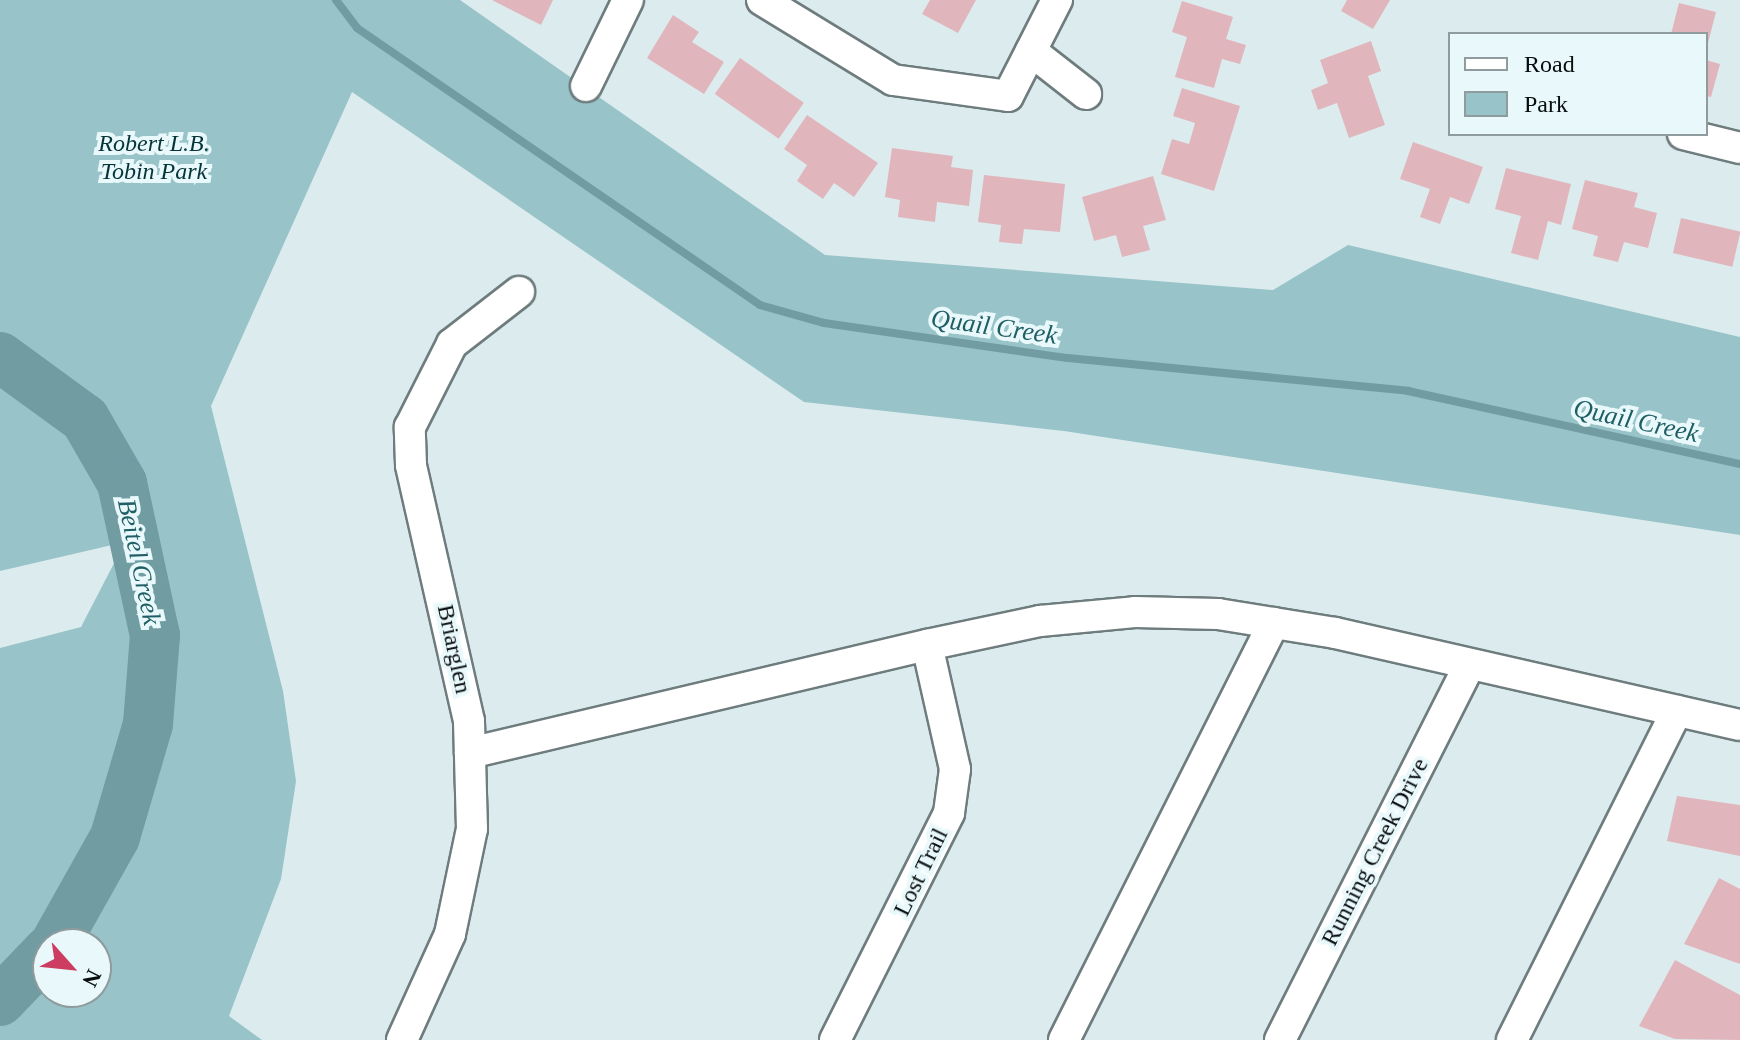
<!DOCTYPE html>
<html>
<head>
<meta charset="utf-8">
<style>
  body { margin:0 }
  #map { position:relative; width:1740px; height:1040px; overflow:hidden; background:#dcecee; font-family:Georgia,serif }
  div>[style] { position:absolute }
  .green>* { inset:0; background:#98c3c8 }
  .stream>* { height:8px; margin:-4px; padding:0 4px; transform-origin:4px; border-radius:4px; background:#709ca2 }
  .river>* { height:50px; margin:-25px; padding:0 25px; transform-origin:25px; border-radius:25px; background:#709ca2 }
  .building>* { inset:0; background:#e0b6bc; transform-origin:0 0 }
  .roads { filter:drop-shadow(2px 0 #6e7c7e) drop-shadow(-2px 0 #6e7c7e) drop-shadow(0 2px #6e7c7e) drop-shadow(0 -2px #6e7c7e) }
  .minor>* { height:30px; margin:-15px; padding:0 15px; transform-origin:15px; border-radius:15px; background:#fff }
  span { translate:-50% -50%; white-space:nowrap; text-align:center; line-height:1.15; -webkit-text-stroke:8px #e9f9fb; paint-order:stroke }
  .park-label { font-size:24px; color:#063439; font-style:italic }
  .street-label { font-size:24px; color:#080d0e }
  .water-label { font-size:26px; color:#205e65; font-style:italic }
  .legend { position:absolute; left:1448px; top:32px; width:260px; height:104px; box-sizing:border-box; background:#e9f9fb; border:2px solid #8f9b9c; margin:0; padding:10px 14px; list-style:none; font-size:24px; color:#080d0e }
  .legend li { display:flex; align-items:center; gap:16px; height:40px }
  .legend b { width:40px; border:2px solid #8f9b9c }
  .north { position:absolute; left:32px; top:928px; width:80px; height:80px; box-sizing:border-box; background:#e9f9fb; border:2px solid #8f9b9c; border-radius:50%; rotate:117deg; font-size:22px; font-weight:700; line-height:32px; text-align:center; color:#080d0e }
  .north::after { content:''; display:block; margin:auto; width:28px; height:36px; background:#cc3d61; clip-path:polygon(50% 0,100% 100%,50% 72%,0 100%) }
</style>
</head>
<body>
<div id="map">
  <div class="green">
    <i style="clip-path:polygon(evenodd,0 0,460px 0,825px 255px,1273px 290px,1348px 245px,1740px 337px,1740px 535px,1064px 431px,804px 402px,352px 92px,211px 406px,283px 691px,296px 781px,281px 879px,229px 1016px,262px 1040px,0 1040px,0 648px,81px 627px,125px 542px,0 571px,0 0,48px 944px,96px 944px,96px 992px,48px 992px,48px 944px)"></i>
  </div>
  <div class="stream">
    <i style="left:336px;top:0;width:35px;rotate:53deg"></i>
    <i style="left:357px;top:28px;width:489px;rotate:34.5deg"></i>
    <i style="left:760px;top:305px;width:66px;rotate:15.7deg"></i>
    <i style="left:824px;top:323px;width:246px;rotate:8.2deg"></i>
    <i style="left:1068px;top:358px;width:342px;rotate:5.5deg"></i>
    <i style="left:1408px;top:391px;width:340px;rotate:12.4deg"></i>
  </div>
  <div class="river">
    <i style="left:0;top:357px;width:105px;rotate:36.1deg"></i>
    <i style="left:85px;top:419px;width:74px;rotate:60deg"></i>
    <i style="left:122px;top:483px;width:156px;rotate:77.8deg"></i>
    <i style="left:155px;top:635px;width:89px;rotate:94.5deg"></i>
    <i style="left:148px;top:724px;width:118px;rotate:106.3deg"></i>
    <i style="left:115px;top:837px;width:123px;rotate:119.3deg"></i>
    <i style="left:0;top:1001px;width:69px;rotate:-46.2deg"></i>
  </div>
  <div class="building">
    <i style="clip-path:polygon(492px 0,553px 0,541px 25px)"></i>
    <i style="clip-path:polygon(930px 0,976px 0,958px 33px,922px 14px)"></i>
    <i style="clip-path:polygon(1347px 0,1390px 0,1373px 29px,1341px 11px)"></i>
    <i style="clip-path:polygon(1182px 1px,1233px 17px,1226px 39px,1246px 45px,1240px 64px,1222px 59px,1214px 88px,1175px 77px,1187px 37px,1172px 32px)"></i>
    <i style="clip-path:polygon(1679px 3px,1716px 12px,1707px 47px,1706px 34px,1671px 34px)"></i>
    <i style="clip-path:polygon(673px 15px,699px 32px,692px 42px,724px 62px,704px 94px,647px 58px)"></i>
    <i style="clip-path:polygon(1371px 41px,1381px 71px,1368px 76px,1385px 125px,1349px 138px,1337px 103px,1318px 110px,1311px 90px,1328px 83px,1320px 60px)"></i>
    <i style="left:740px;top:58px;width:78px;height:44px;rotate:35deg"></i>
    <i style="clip-path:polygon(1706px 60px,1720px 64px,1711px 97px,1706px 96px)"></i>
    <i style="clip-path:polygon(1182px 88px,1240px 106px,1214px 191px,1161px 174px,1172px 139px,1189px 144px,1195px 123px,1173px 116px)"></i>
    <i style="clip-path:polygon(807px 115px,878px 163px,854px 197px,834px 183px,823px 199px,797px 181px,807px 165px,784px 149px)"></i>
    <i style="clip-path:polygon(1413px 142px,1483px 167px,1469px 204px,1450px 197px,1440px 224px,1420px 217px,1430px 189px,1400px 179px)"></i>
    <i style="clip-path:polygon(892px 148px,953px 156px,951px 167px,973px 170px,969px 206px,937px 202px,935px 222px,898px 217px,900px 200px,885px 197px)"></i>
    <i style="clip-path:polygon(1506px 168px,1571px 184px,1561px 225px,1548px 221px,1538px 260px,1511px 253px,1521px 216px,1495px 209px)"></i>
    <i style="clip-path:polygon(984px 175px,1065px 184px,1060px 232px,1024px 229px,1022px 244px,999px 242px,1001px 225px,978px 222px)"></i>
    <i style="clip-path:polygon(1153px 176px,1166px 220px,1143px 226px,1150px 250px,1122px 257px,1116px 235px,1094px 241px,1082px 197px)"></i>
    <i style="clip-path:polygon(1585px 180px,1638px 193px,1634px 207px,1657px 213px,1648px 248px,1624px 242px,1618px 262px,1593px 256px,1598px 236px,1572px 229px)"></i>
    <i style="left:1681px;top:218px;width:61px;height:36px;rotate:13deg"></i>
    <i style="clip-path:polygon(1677px 796px,1740px 805px,1740px 856px,1667px 841px)"></i>
    <i style="clip-path:polygon(1719px 878px,1740px 889px,1740px 964px,1684px 944px)"></i>
    <i style="clip-path:polygon(1675px 960px,1740px 995px,1740px 1040px,1675px 1039px,1639px 1026px)"></i>
  </div>
  <div class="roads">
    <div class="minor">
      <i style="left:762px;top:0;width:153px;rotate:31.4deg"></i>
      <i style="left:893px;top:80px;width:116px;rotate:7.9deg"></i>
      <i style="left:1008px;top:96px;width:108px;rotate:-63deg"></i>
      <i style="left:1031px;top:51px;width:70px;rotate:38deg"></i>
      <i style="left:586px;top:86px;width:96px;rotate:-64deg"></i>
      <i style="left:1683px;top:134px;width:59px;rotate:13.8deg"></i>
      <i style="left:470px;top:753px;width:470px;rotate:-13.3deg"></i>
      <i style="left:927px;top:645px;width:116px;rotate:-12deg"></i>
      <i style="left:1040px;top:621px;width:95px;rotate:-5.4deg"></i>
      <i style="left:1135px;top:612px;width:83px;rotate:1.4deg"></i>
      <i style="left:1218px;top:614px;width:119px;rotate:9.2deg"></i>
      <i style="left:1335px;top:633px;width:415px;rotate:12.8deg"></i>
      <i style="left:402px;top:1040px;width:116px;rotate:-65.6deg"></i>
      <i style="left:450px;top:934px;width:107px;rotate:-78.2deg"></i>
      <i style="left:472px;top:829px;width:108px;rotate:-91.6deg"></i>
      <i style="left:469px;top:721px;width:262px;rotate:-102.8deg"></i>
      <i style="left:411px;top:465px;width:38px;rotate:-92deg"></i>
      <i style="left:410px;top:427px;width:93px;rotate:-63.2deg"></i>
      <i style="left:452px;top:344px;width:85px;rotate:-37.8deg"></i>
      <i style="left:835px;top:1040px;width:254px;rotate:-63.3deg"></i>
      <i style="left:949px;top:813px;width:44px;rotate:-82.2deg"></i>
      <i style="left:955px;top:769px;width:127px;rotate:-102.7deg"></i>
      <i style="left:1064px;top:1040px;width:467px;rotate:-63.3deg"></i>
      <i style="left:1280px;top:1040px;width:421px;rotate:-63.2deg"></i>
      <i style="left:1512px;top:1040px;width:368px;rotate:-63.4deg"></i>
    </div>
  </div>
  <div class="park-label">
    <span style="left:154px;top:158px">Robert L.B.<br>Tobin Park</span>
  </div>
  <div class="street-label">
    <span style="left:454px;top:649px;rotate:78deg">Briarglen</span>
    <span style="left:1375px;top:852px;rotate:-63deg">Running Creek Drive</span>
    <span style="left:921px;top:872px;rotate:-64deg">Lost Trail</span>
  </div>
  <div class="water-label">
    <span style="left:994px;top:327px;rotate:8deg">Quail Creek</span>
    <span style="left:1636px;top:421px;rotate:12deg">Quail Creek</span>
    <span style="left:139px;top:562px;rotate:78deg">Beitel Creek</span>
  </div>
  <ul class="legend">
  <li><b style="height:10px;background:#fff"></b>Road</li>
  <li><b style="height:22px;background:#98c3c8"></b>Park</li>
  </ul>
  <div class="north">N</div>
</div>
</body>
</html>
